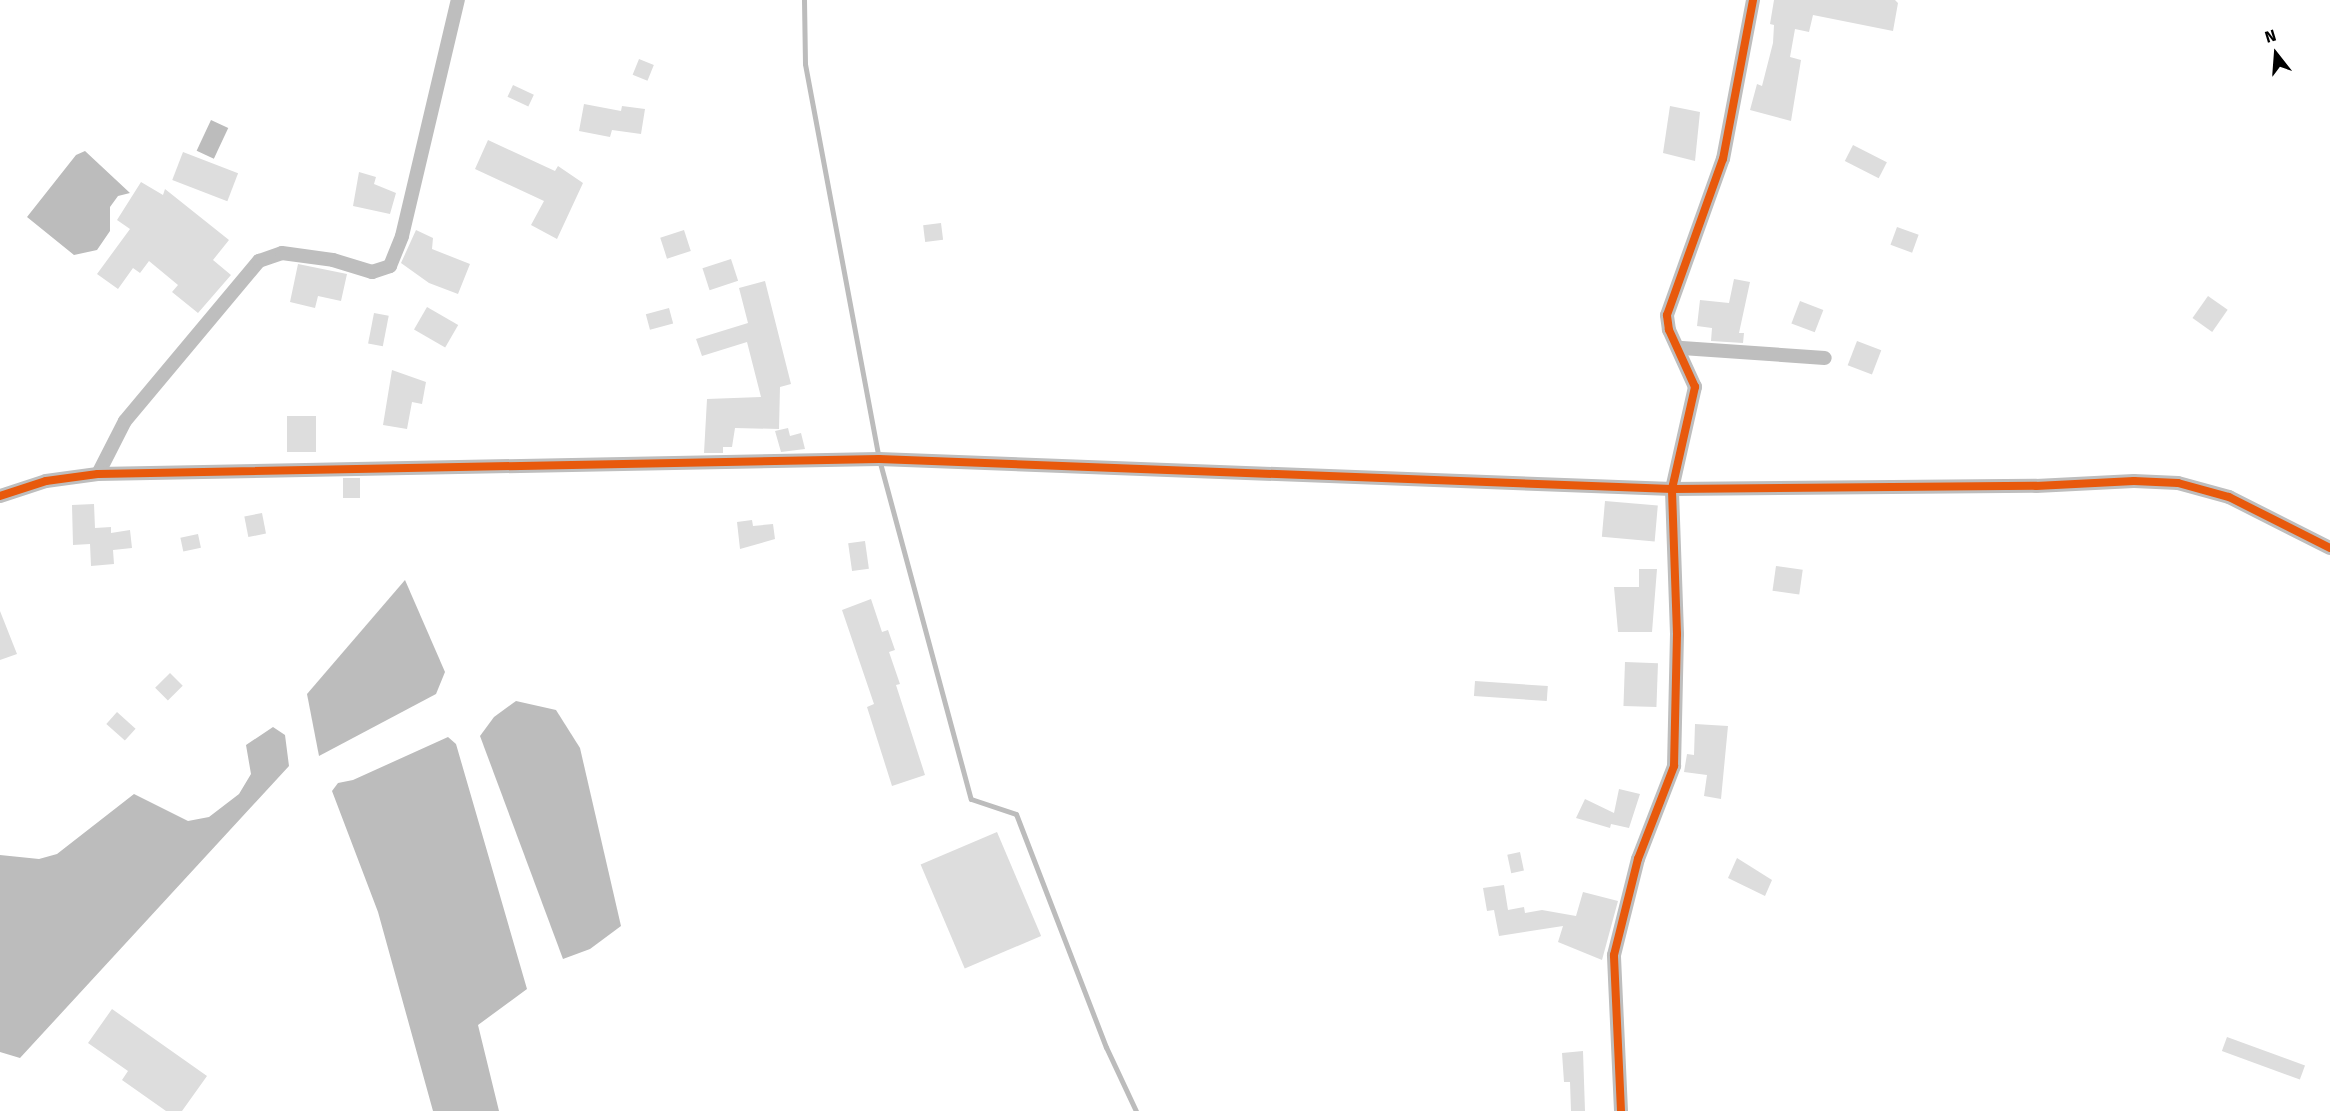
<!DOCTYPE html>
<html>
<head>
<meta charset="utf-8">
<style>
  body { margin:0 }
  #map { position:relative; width:2330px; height:1111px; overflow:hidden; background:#fff; font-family:"Fira Sans",sans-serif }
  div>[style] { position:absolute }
  .water>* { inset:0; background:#bcbcbc; transform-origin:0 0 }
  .stream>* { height:5px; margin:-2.5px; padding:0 2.5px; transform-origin:2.5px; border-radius:2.5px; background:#bcbcbc }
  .building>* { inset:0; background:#ddd; transform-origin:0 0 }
  .minor>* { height:14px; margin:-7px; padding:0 7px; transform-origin:7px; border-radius:7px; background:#bebebe }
  .cycleway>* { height:8px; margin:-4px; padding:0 4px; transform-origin:4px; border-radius:4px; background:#e8590c }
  span { translate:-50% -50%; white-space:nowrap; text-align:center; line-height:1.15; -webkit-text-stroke:4.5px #fff; paint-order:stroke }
  .north { position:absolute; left:2246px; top:24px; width:60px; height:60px; -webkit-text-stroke:4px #fff; paint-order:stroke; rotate:343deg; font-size:16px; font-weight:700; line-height:24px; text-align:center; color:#000 }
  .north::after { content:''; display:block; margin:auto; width:21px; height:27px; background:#000; clip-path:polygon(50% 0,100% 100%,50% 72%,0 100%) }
</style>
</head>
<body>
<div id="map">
  <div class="water">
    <i style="left:211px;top:120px;width:19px;height:34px;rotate:25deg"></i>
    <i style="clip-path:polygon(85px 151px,130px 193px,118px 196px,110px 207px,110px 231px,97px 250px,74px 255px,27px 217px,76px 155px)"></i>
    <i style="clip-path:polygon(405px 580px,445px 672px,436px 694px,319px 756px,307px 694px)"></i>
    <i style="clip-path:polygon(516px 701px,556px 710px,580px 748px,621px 926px,590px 949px,563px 959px,480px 736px,494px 717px)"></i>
    <i style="clip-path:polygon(273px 727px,285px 735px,289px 766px,20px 1058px,0 1052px,0 855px,39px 859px,57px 854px,134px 794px,188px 821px,209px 817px,239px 794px,251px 774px,246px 745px)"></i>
    <i style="clip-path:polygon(448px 737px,456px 744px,527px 989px,478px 1025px,499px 1111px,433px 1111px,378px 912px,332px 791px,338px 783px,353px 780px)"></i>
  </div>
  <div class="stream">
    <i style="left:804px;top:0;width:64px;rotate:89.1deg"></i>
    <i style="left:805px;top:64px;width:402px;rotate:79.4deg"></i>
    <i style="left:879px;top:459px;width:352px;rotate:74.9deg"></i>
    <i style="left:971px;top:799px;width:47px;rotate:18.4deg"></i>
    <i style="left:1016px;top:814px;width:250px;rotate:68.9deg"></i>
    <i style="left:1106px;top:1047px;width:71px;rotate:64.9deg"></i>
  </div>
  <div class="building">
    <i style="clip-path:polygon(1774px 0,1895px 0,1898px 3px,1893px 31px,1813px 15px,1809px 32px,1795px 29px,1790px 57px,1801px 60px,1791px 121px,1750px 110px,1757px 84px,1762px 86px,1773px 43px,1774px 25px,1770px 24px)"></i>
    <i style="left:639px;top:59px;width:16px;height:17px;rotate:22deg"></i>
    <i style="left:513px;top:85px;width:23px;height:13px;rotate:25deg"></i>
    <i style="clip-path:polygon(584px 104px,621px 111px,622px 106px,645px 109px,641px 134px,612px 130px,610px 137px,579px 131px)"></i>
    <i style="clip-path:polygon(1670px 106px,1700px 112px,1695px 161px,1663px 153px)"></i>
    <i style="clip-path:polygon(488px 140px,555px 171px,558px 166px,583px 183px,557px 239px,531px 225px,544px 201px,475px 169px)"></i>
    <i style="left:1853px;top:145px;width:38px;height:18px;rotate:27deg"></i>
    <i style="left:183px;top:152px;width:59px;height:30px;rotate:21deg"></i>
    <i style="clip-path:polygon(359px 172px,376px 177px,374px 184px,396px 193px,390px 214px,353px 206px)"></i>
    <i style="clip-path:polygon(141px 182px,163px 195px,165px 189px,229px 240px,213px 260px,231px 275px,198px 313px,172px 292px,178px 285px,149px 261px,140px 273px,133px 268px,118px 289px,97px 274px,130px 229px,117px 220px)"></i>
    <i style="left:941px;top:223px;width:17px;height:18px;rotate:83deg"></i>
    <i style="left:1897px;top:227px;width:23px;height:19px;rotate:20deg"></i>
    <i style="clip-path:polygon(416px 230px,433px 238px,432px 249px,470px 264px,458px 294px,429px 283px,401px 263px)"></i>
    <i style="left:684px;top:230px;width:22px;height:25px;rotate:72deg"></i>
    <i style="left:731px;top:259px;width:23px;height:30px;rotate:72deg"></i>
    <i style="clip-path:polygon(298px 264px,347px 274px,341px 301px,318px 296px,315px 308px,290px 302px)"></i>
    <i style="clip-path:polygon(1734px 279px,1750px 282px,1739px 333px,1744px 333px,1743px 343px,1711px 341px,1712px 328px,1697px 326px,1700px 300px,1729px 303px)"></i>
    <i style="clip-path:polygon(765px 281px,791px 384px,780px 387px,779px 429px,735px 428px,732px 447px,723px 447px,723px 453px,704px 453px,707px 399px,761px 397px,747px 342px,702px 356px,696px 339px,748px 323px,739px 288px)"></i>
    <i style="left:2208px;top:296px;width:24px;height:27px;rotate:35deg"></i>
    <i style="left:1800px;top:301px;width:25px;height:24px;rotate:21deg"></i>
    <i style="left:427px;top:307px;width:36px;height:26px;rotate:30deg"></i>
    <i style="left:669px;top:308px;width:16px;height:24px;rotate:75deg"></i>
    <i style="left:374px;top:313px;width:15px;height:31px;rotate:11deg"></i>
    <i style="left:1857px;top:341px;width:26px;height:26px;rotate:21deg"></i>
    <i style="clip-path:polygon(392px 370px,426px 382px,422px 404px,412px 402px,407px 429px,383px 425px)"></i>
    <i style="left:287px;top:416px;width:29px;height:36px"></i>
    <i style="clip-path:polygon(788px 428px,790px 436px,801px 433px,805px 449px,781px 452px,775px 431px)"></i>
    <i style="left:343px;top:478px;width:17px;height:20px"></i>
    <i style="left:1605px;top:501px;width:53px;height:36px;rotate:5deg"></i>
    <i style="clip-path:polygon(94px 504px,95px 528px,111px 527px,111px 533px,130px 530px,132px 548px,113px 550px,114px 564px,91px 566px,90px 544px,73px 545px,72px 505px)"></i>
    <i style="left:262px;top:513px;width:21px;height:18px;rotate:79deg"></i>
    <i style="clip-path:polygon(752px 520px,753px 526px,773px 524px,775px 539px,740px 549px,737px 522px)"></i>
    <i style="left:198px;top:534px;width:14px;height:18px;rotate:78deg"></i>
    <i style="left:865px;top:541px;width:28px;height:17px;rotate:82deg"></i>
    <i style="left:1776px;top:566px;width:27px;height:25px;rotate:8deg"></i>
    <i style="clip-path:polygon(1639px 569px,1657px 569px,1652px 632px,1618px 632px,1614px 587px,1639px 587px)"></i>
    <i style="clip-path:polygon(871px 599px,882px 632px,888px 630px,895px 650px,889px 652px,900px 684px,896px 685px,925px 775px,892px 786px,867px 707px,874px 704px,842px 610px)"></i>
    <i style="clip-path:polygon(0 611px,17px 654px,0 660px)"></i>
    <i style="left:1625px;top:662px;width:33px;height:44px;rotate:2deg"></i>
    <i style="left:170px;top:673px;width:18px;height:21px;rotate:45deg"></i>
    <i style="left:1475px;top:681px;width:73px;height:15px;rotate:4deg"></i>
    <i style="left:117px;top:712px;width:25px;height:16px;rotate:42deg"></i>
    <i style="clip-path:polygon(1695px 724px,1728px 726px,1721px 799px,1704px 796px,1707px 775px,1684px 772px,1687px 754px,1694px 755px)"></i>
    <i style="clip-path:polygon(1619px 789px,1640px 794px,1629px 828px,1611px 824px,1610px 828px,1576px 818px,1585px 799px,1614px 813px)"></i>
    <i style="left:997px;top:832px;width:113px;height:83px;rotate:67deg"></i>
    <i style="left:1520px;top:852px;width:19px;height:13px;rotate:78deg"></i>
    <i style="clip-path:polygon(1737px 858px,1772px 880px,1765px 896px,1728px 878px)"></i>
    <i style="clip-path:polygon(1504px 885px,1508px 910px,1524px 907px,1525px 913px,1542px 910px,1576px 916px,1583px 892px,1618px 901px,1602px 960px,1558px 942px,1563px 926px,1499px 936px,1494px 910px,1487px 911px,1483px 888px)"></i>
    <i style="clip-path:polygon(112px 1009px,207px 1076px,182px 1111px,166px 1111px,122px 1080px,128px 1071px,88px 1043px)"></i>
    <i style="left:2227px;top:1037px;width:83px;height:15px;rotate:20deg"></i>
    <i style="clip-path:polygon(1583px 1051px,1585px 1111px,1571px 1111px,1570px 1082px,1564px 1082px,1562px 1053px)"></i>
  </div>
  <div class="minor">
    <i style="left:1682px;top:348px;width:143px;rotate:4deg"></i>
    <i style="left:98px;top:474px;width:59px;rotate:-63deg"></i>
    <i style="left:125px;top:421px;width:209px;rotate:-50.1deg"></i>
    <i style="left:259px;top:261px;width:24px;rotate:-19deg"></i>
    <i style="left:282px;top:253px;width:51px;rotate:7.8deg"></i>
    <i style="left:333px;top:260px;width:41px;rotate:17.1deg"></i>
    <i style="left:372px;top:272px;width:19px;rotate:-18deg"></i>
    <i style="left:390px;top:266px;width:32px;rotate:-68deg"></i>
    <i style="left:402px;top:236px;width:243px;rotate:-76.7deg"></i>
    <i style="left:0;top:496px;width:48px;rotate:-18.1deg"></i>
    <i style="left:46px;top:481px;width:52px;rotate:-7.7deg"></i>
    <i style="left:98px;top:474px;width:781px;rotate:-1.1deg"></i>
    <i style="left:879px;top:459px;width:794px;rotate:2.17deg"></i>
    <i style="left:1672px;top:489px;width:364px;rotate:-0.5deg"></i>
    <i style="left:2036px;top:486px;width:98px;rotate:-2.9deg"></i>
    <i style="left:2134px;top:481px;width:44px;rotate:2.6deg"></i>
    <i style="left:2178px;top:483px;width:53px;rotate:15.4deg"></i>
    <i style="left:2229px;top:497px;width:113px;rotate:26.8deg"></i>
    <i style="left:1621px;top:1111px;width:156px;rotate:-92.6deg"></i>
    <i style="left:1614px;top:955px;width:99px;rotate:-76deg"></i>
    <i style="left:1638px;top:859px;width:100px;rotate:-68.8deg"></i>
    <i style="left:1674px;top:766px;width:132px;rotate:-88.7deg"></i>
    <i style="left:1677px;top:634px;width:145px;rotate:-92deg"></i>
    <i style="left:1672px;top:489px;width:105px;rotate:-77.3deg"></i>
    <i style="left:1695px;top:387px;width:63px;rotate:-114.5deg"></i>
    <i style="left:1669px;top:330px;width:15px;rotate:-98deg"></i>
    <i style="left:1667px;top:315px;width:166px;rotate:-70.3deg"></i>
    <i style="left:1723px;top:159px;width:162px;rotate:-79.3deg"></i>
  </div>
  <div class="cycleway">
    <i style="left:0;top:496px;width:48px;rotate:-18.1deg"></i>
    <i style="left:46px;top:481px;width:52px;rotate:-7.7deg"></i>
    <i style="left:98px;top:474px;width:781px;rotate:-1.1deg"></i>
    <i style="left:879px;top:459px;width:794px;rotate:2.17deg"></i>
    <i style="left:1672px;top:489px;width:364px;rotate:-0.5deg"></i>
    <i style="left:2036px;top:486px;width:98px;rotate:-2.9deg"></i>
    <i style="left:2134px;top:481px;width:44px;rotate:2.6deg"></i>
    <i style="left:2178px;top:483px;width:53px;rotate:15.4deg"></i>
    <i style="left:2229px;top:497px;width:113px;rotate:26.8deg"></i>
    <i style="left:1621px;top:1111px;width:156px;rotate:-92.6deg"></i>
    <i style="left:1614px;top:955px;width:99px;rotate:-76deg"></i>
    <i style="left:1638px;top:859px;width:100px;rotate:-68.8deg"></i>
    <i style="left:1674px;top:766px;width:132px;rotate:-88.7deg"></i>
    <i style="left:1677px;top:634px;width:145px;rotate:-92deg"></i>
    <i style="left:1672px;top:489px;width:105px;rotate:-77.3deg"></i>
    <i style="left:1695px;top:387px;width:63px;rotate:-114.5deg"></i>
    <i style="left:1669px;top:330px;width:15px;rotate:-98deg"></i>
    <i style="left:1667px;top:315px;width:166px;rotate:-70.3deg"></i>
    <i style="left:1723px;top:159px;width:162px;rotate:-79.3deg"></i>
  </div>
  <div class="north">N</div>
</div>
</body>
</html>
